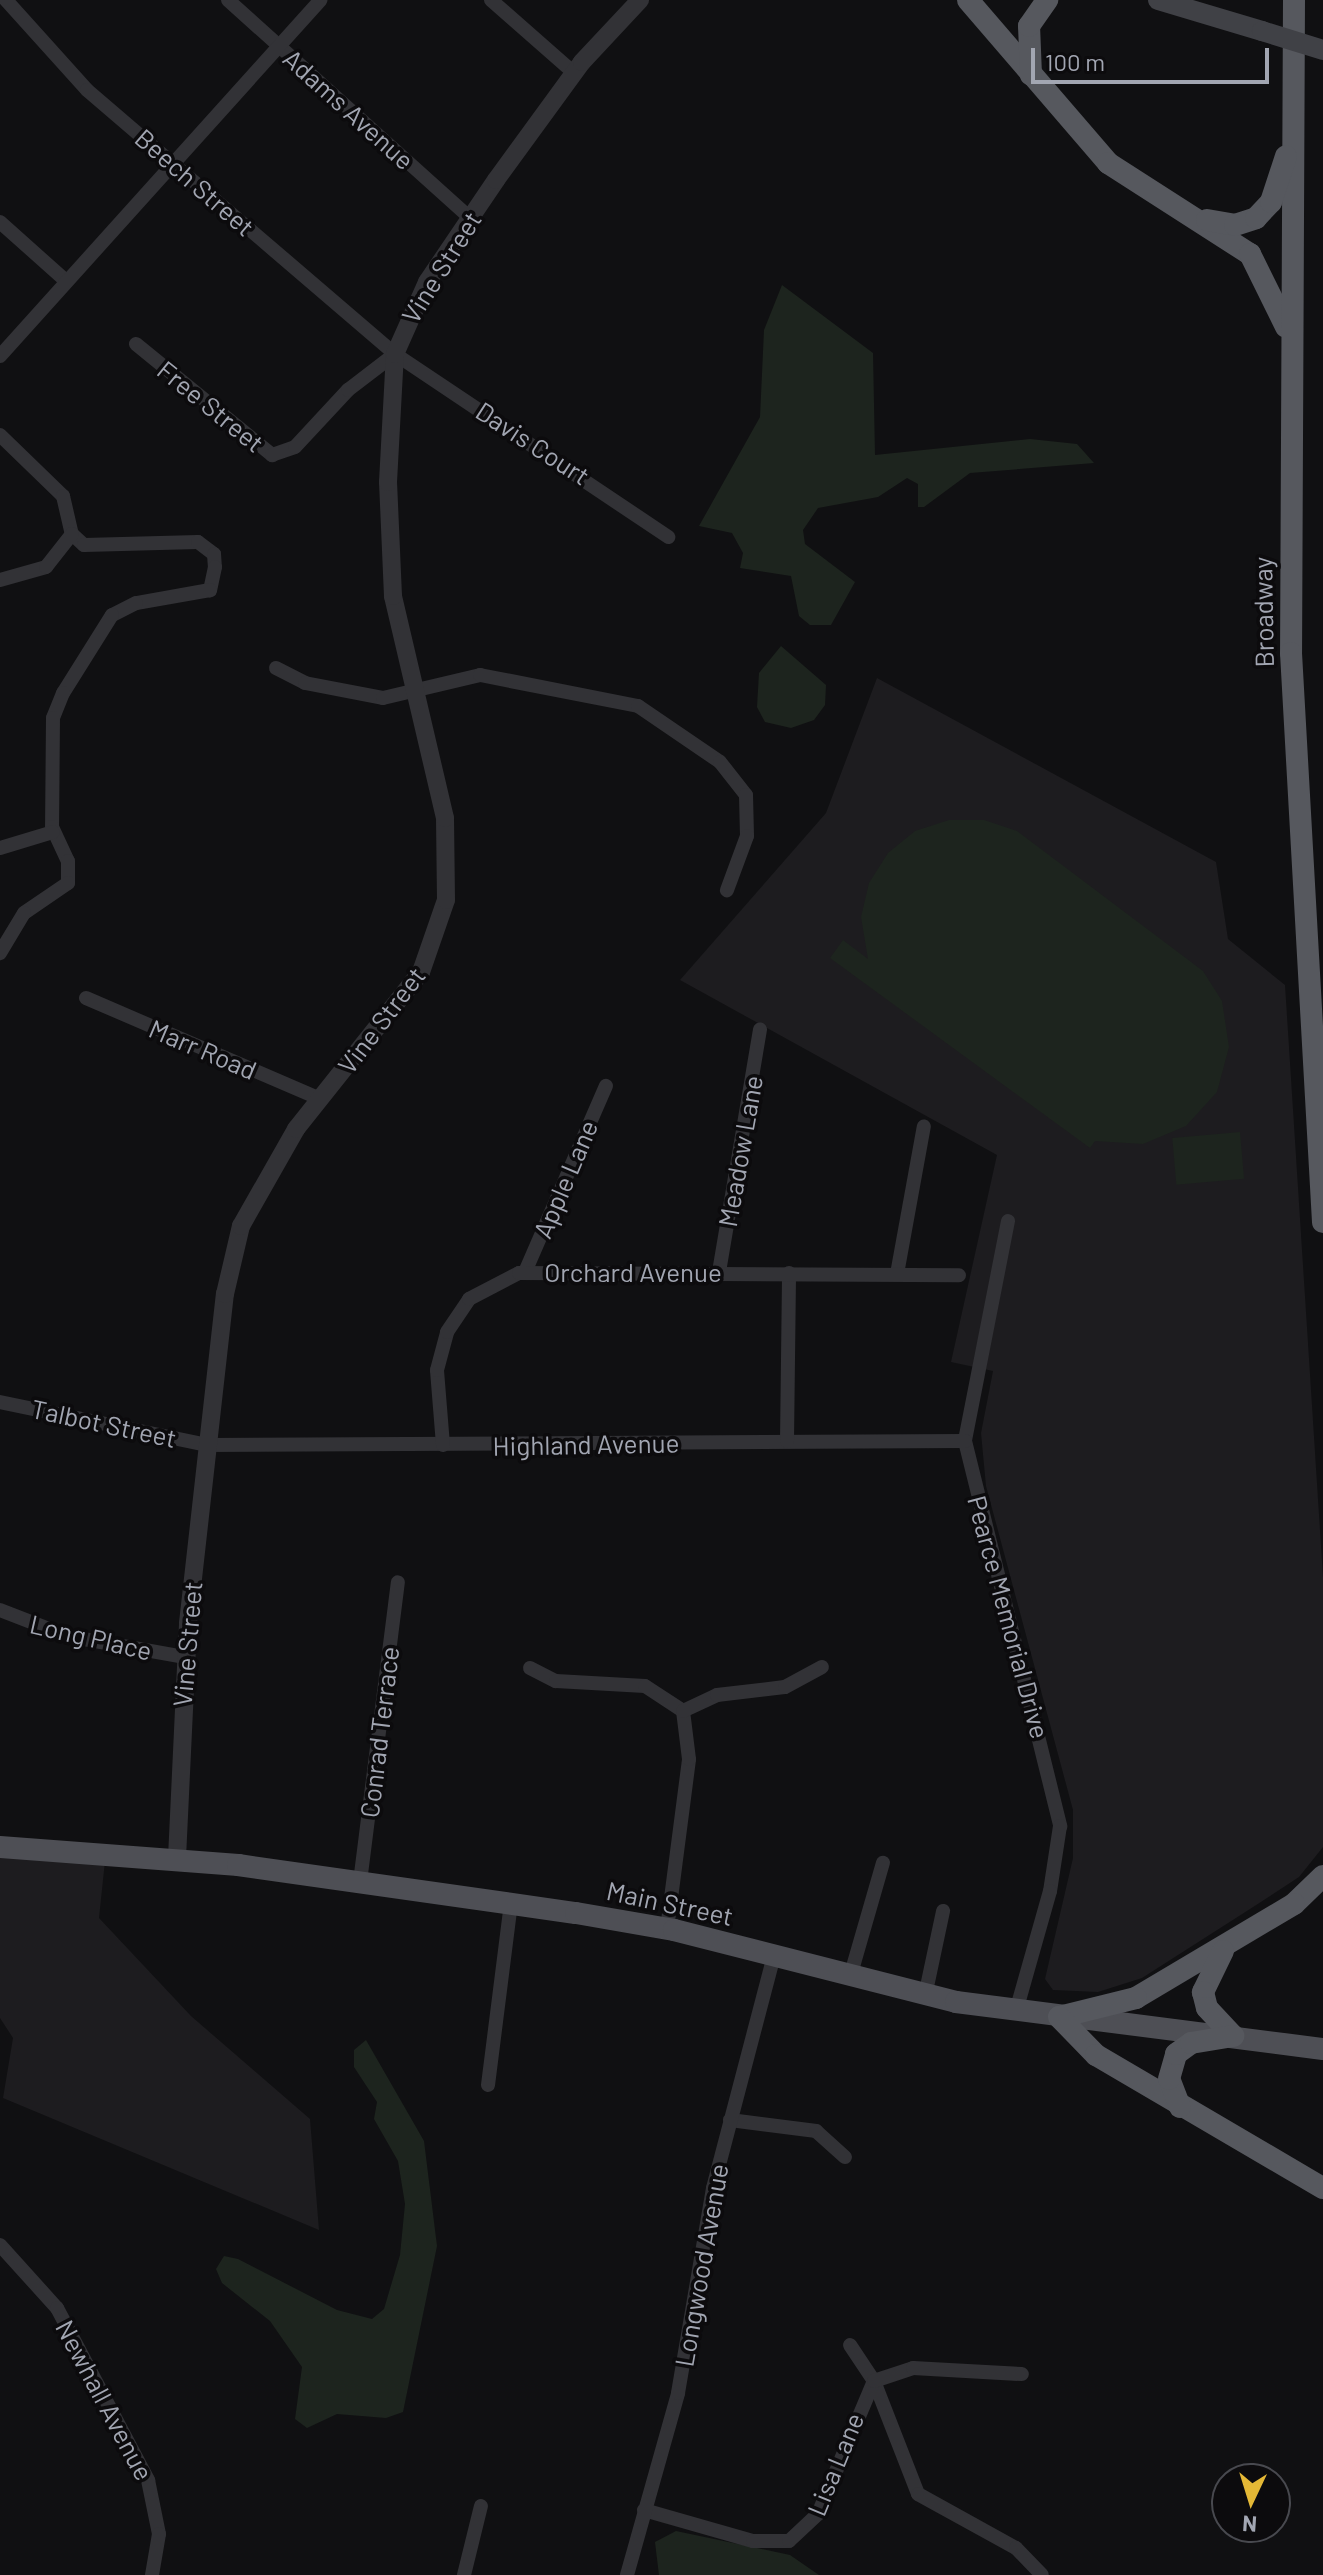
<!DOCTYPE html>
<html>
<head>
<meta charset="utf-8">
<style>
  body { margin:0 }
  #map { position:relative; width:1323px; height:2575px; overflow:hidden; background:#101012; font-family:Barlow,sans-serif }
  div>[style] { position:absolute }
  .built>* { inset:0; background:#1d1c1f }
  .green>* { inset:0; background:#1d241e; transform-origin:0 0 }
  .minor>* { height:14px; margin:-7px; padding:0 7px; transform-origin:7px; border-radius:7px; background:#323236 }
  .tertiary>* { height:18px; margin:-9px; padding:0 9px; transform-origin:9px; border-radius:9px; background:#323236 }
  .secondary>* { height:20px; margin:-10px; padding:0 10px; transform-origin:10px; border-radius:10px; background:#404146 }
  .primary>* { height:22px; margin:-11px; padding:0 11px; transform-origin:11px; border-radius:11px; background:#4e4f55 }
  .trunk>* { height:22px; margin:-11px; padding:0 11px; transform-origin:11px; border-radius:11px; background:#56585e }
  .secondary-bridge>* { height:20px; margin:-10px; padding:0 10px; transform-origin:10px; border-radius:10px; background:#404146 }
  span { translate:-50% -50%; white-space:nowrap; text-align:center; line-height:1.15; -webkit-text-stroke:7px #0c0b0d; paint-order:stroke }
  .street-label { font-size:26px; color:#a2a6b2 }
  .north { position:absolute; left:1211px; top:2463px; width:80px; height:80px; box-sizing:border-box; background:#0c0b0d; border:2px solid #48494f; border-radius:50%; rotate:184deg; font-size:22px; font-weight:700; line-height:32px; text-align:center; color:#a2a6b2 }
  .north::after { content:''; display:block; margin:auto; width:28px; height:36px; background:#e4b836; clip-path:polygon(50% 0,100% 100%,50% 72%,0 100%) }
  .scale { position:absolute; left:1031px; top:48px; width:238px; height:36px; box-sizing:border-box; border:4px solid #a2a6b2; border-top:0; padding-left:10px; font-size:24px; line-height:28px; white-space:nowrap; color:#a2a6b2; -webkit-text-stroke:6px #0c0b0d; paint-order:stroke }
</style>
</head>
<body>
<div id="map">
  <div class="built">
    <i style="clip-path:polygon(877px 678px,1216px 862px,1228px 939px,1285px 985px,1323px 1577px,1323px 1847px,1299px 1877px,1250px 1909px,1142px 1978px,1098px 1992px,1053px 1990px,1045px 1979px,1073px 1858px,1073px 1810px,986px 1486px,981px 1433px,993px 1371px,951px 1362px,997px 1155px,680px 980px,826px 813px)"></i>
    <i style="clip-path:polygon(0 1852px,105px 1861px,99px 1918px,191px 2016px,310px 2119px,319px 2230px,3px 2098px,13px 2038px,0 2018px)"></i>
  </div>
  <div class="green">
    <i style="clip-path:polygon(782px 285px,873px 353px,875px 455px,1030px 439px,1077px 444px,1094px 463px,970px 473px,924px 507px,918px 507px,918px 484px,907px 478px,878px 497px,818px 508px,803px 530px,805px 544px,855px 582px,831px 625px,810px 625px,799px 616px,791px 576px,740px 568px,743px 553px,732px 533px,699px 526px,760px 417px,764px 330px)"></i>
    <i style="clip-path:polygon(781px 646px,826px 685px,825px 705px,814px 720px,791px 728px,765px 722px,757px 707px,759px 673px)"></i>
    <i style="clip-path:polygon(949px 820px,984px 820px,1017px 831px,1203px 971px,1222px 1001px,1229px 1047px,1217px 1092px,1186px 1126px,1143px 1144px,1095px 1141px,1090px 1148px,830px 958px,843px 940px,868px 959px,861px 917px,869px 883px,888px 853px,915px 831px)"></i>
    <i style="left:1240px;top:1132px;width:47px;height:68px;rotate:85deg"></i>
    <i style="clip-path:polygon(366px 2040px,424px 2141px,437px 2246px,403px 2412px,386px 2418px,337px 2414px,307px 2428px,295px 2419px,302px 2367px,270px 2321px,222px 2283px,216px 2269px,224px 2256px,238px 2259px,337px 2310px,372px 2319px,384px 2309px,400px 2255px,405px 2204px,398px 2161px,374px 2119px,377px 2102px,354px 2067px,354px 2050px)"></i>
    <i style="clip-path:polygon(676px 2531px,790px 2555px,819px 2575px,659px 2575px,655px 2542px)"></i>
  </div>
  <div class="minor">
    <i style="left:6px;top:0;width:121px;rotate:48deg"></i>
    <i style="left:87px;top:90px;width:406px;rotate:40.6deg"></i>
    <i style="left:395px;top:354px;width:329px;rotate:33.8deg"></i>
    <i style="left:228px;top:0;width:326px;rotate:42deg"></i>
    <i style="left:491px;top:0;width:111px;rotate:41.3deg"></i>
    <i style="left:0;top:222px;width:89px;rotate:41.8deg"></i>
    <i style="left:136px;top:344px;width:176px;rotate:39.2deg"></i>
    <i style="left:272px;top:455px;width:24px;rotate:-19deg"></i>
    <i style="left:295px;top:447px;width:78px;rotate:-47.1deg"></i>
    <i style="left:348px;top:390px;width:59px;rotate:-37.5deg"></i>
    <i style="left:0;top:356px;width:479px;rotate:-48deg"></i>
    <i style="left:0;top:435px;width:88px;rotate:44.1deg"></i>
    <i style="left:63px;top:496px;width:39px;rotate:77deg"></i>
    <i style="left:72px;top:534px;width:16px;rotate:43deg"></i>
    <i style="left:84px;top:545px;width:114px;rotate:-1.5deg"></i>
    <i style="left:198px;top:542px;width:20px;rotate:37deg"></i>
    <i style="left:214px;top:554px;width:13px;rotate:86deg"></i>
    <i style="left:215px;top:567px;width:24px;rotate:102deg"></i>
    <i style="left:210px;top:590px;width:75px;rotate:170deg"></i>
    <i style="left:136px;top:603px;width:27px;rotate:153deg"></i>
    <i style="left:112px;top:615px;width:92px;rotate:122.1deg"></i>
    <i style="left:63px;top:693px;width:27px;rotate:112deg"></i>
    <i style="left:53px;top:718px;width:109px;rotate:90.5deg"></i>
    <i style="left:52px;top:827px;width:38px;rotate:65deg"></i>
    <i style="left:68px;top:861px;width:22px;rotate:90deg"></i>
    <i style="left:68px;top:883px;width:53px;rotate:145.7deg"></i>
    <i style="left:24px;top:913px;width:47px;rotate:121deg"></i>
    <i style="left:0;top:580px;width:48px;rotate:-15.8deg"></i>
    <i style="left:46px;top:567px;width:42px;rotate:-51.8deg"></i>
    <i style="left:276px;top:668px;width:33px;rotate:27deg"></i>
    <i style="left:305px;top:683px;width:79px;rotate:10.9deg"></i>
    <i style="left:383px;top:698px;width:100px;rotate:-13.3deg"></i>
    <i style="left:480px;top:675px;width:161px;rotate:11.1deg"></i>
    <i style="left:638px;top:706px;width:99px;rotate:34.3deg"></i>
    <i style="left:720px;top:762px;width:42px;rotate:51.8deg"></i>
    <i style="left:746px;top:795px;width:41px;rotate:88.6deg"></i>
    <i style="left:747px;top:836px;width:58px;rotate:110.3deg"></i>
    <i style="left:0;top:848px;width:55px;rotate:-16.8deg"></i>
    <i style="left:86px;top:998px;width:255px;rotate:23.3deg"></i>
    <i style="left:1008px;top:1221px;width:224px;rotate:101.1deg"></i>
    <i style="left:965px;top:1441px;width:397px;rotate:76.1deg"></i>
    <i style="left:1060px;top:1826px;width:66px;rotate:98.7deg"></i>
    <i style="left:1050px;top:1891px;width:125px;rotate:105.8deg"></i>
    <i style="left:525px;top:1272px;width:203px;rotate:-66.5deg"></i>
    <i style="left:719px;top:1272px;width:246px;rotate:-80.4deg"></i>
    <i style="left:897px;top:1274px;width:150px;rotate:-79.7deg"></i>
    <i style="left:0;top:1402px;width:211px;rotate:11.7deg"></i>
    <i style="left:207px;top:1445px;width:758px;rotate:-0.3deg"></i>
    <i style="left:787px;top:1441px;width:168px;rotate:-89.3deg"></i>
    <i style="left:443px;top:1445px;width:75px;rotate:-94.6deg"></i>
    <i style="left:437px;top:1370px;width:39px;rotate:-75deg"></i>
    <i style="left:447px;top:1332px;width:40px;rotate:-56deg"></i>
    <i style="left:469px;top:1299px;width:56px;rotate:-27.5deg"></i>
    <i style="left:519px;top:1273px;width:440px;rotate:0.3deg"></i>
    <i style="left:0;top:1610px;width:72px;rotate:21.2deg"></i>
    <i style="left:67px;top:1636px;width:120px;rotate:10.1deg"></i>
    <i style="left:530px;top:1668px;width:29px;rotate:27deg"></i>
    <i style="left:556px;top:1681px;width:89px;rotate:3.2deg"></i>
    <i style="left:645px;top:1686px;width:45px;rotate:33.3deg"></i>
    <i style="left:360px;top:1882px;width:302px;rotate:-82.8deg"></i>
    <i style="left:667px;top:1929px;width:171px;rotate:-82.6deg"></i>
    <i style="left:689px;top:1759px;width:48px;rotate:-97.1deg"></i>
    <i style="left:683px;top:1711px;width:38px;rotate:-25deg"></i>
    <i style="left:717px;top:1695px;width:68px;rotate:-6.7deg"></i>
    <i style="left:785px;top:1687px;width:42px;rotate:-28.4deg"></i>
    <i style="left:850px;top:1977px;width:119px;rotate:-73.9deg"></i>
    <i style="left:925px;top:1996px;width:87px;rotate:-78deg"></i>
    <i style="left:488px;top:2085px;width:182px;rotate:-82.8deg"></i>
    <i style="left:730px;top:2120px;width:87px;rotate:7.3deg"></i>
    <i style="left:816px;top:2131px;width:39px;rotate:42deg"></i>
    <i style="left:0;top:2245px;width:85px;rotate:47.9deg"></i>
    <i style="left:57px;top:2308px;width:195px;rotate:62.1deg"></i>
    <i style="left:148px;top:2480px;width:55px;rotate:78.5deg"></i>
    <i style="left:159px;top:2534px;width:42px;rotate:99.7deg"></i>
    <i style="left:850px;top:2345px;width:43px;rotate:56.3deg"></i>
    <i style="left:874px;top:2381px;width:121px;rotate:68.7deg"></i>
    <i style="left:918px;top:2494px;width:112px;rotate:28.9deg"></i>
    <i style="left:1016px;top:2548px;width:37px;rotate:46deg"></i>
    <i style="left:644px;top:2510px;width:113px;rotate:15.9deg"></i>
    <i style="left:753px;top:2541px;width:36px"></i>
    <i style="left:789px;top:2541px;width:40px;rotate:-43deg"></i>
    <i style="left:818px;top:2514px;width:144px;rotate:-67.2deg"></i>
    <i style="left:874px;top:2381px;width:41px;rotate:-18.4deg"></i>
    <i style="left:913px;top:2368px;width:109px;rotate:3.2deg"></i>
    <i style="left:464px;top:2575px;width:71px;rotate:-76.2deg"></i>
    <i style="left:627px;top:2575px;width:189px;rotate:-74.3deg"></i>
    <i style="left:678px;top:2393px;width:208px;rotate:-80.3deg"></i>
    <i style="left:713px;top:2188px;width:240px;rotate:-75.3deg"></i>
  </div>
  <div class="tertiary">
    <i style="left:177px;top:1858px;width:235px;rotate:-87.3deg"></i>
    <i style="left:188px;top:1623px;width:331px;rotate:-83.6deg"></i>
    <i style="left:225px;top:1294px;width:70px;rotate:-76.8deg"></i>
    <i style="left:241px;top:1226px;width:112px;rotate:-60.4deg"></i>
    <i style="left:296px;top:1129px;width:201px;rotate:-51.5deg"></i>
    <i style="left:421px;top:972px;width:76px;rotate:-70.9deg"></i>
    <i style="left:446px;top:900px;width:82px;rotate:-90.7deg"></i>
    <i style="left:445px;top:818px;width:228px;rotate:-103.2deg"></i>
    <i style="left:393px;top:596px;width:114px;rotate:-92.5deg"></i>
    <i style="left:388px;top:482px;width:128px;rotate:-86.9deg"></i>
    <i style="left:395px;top:354px;width:79px;rotate:-66deg"></i>
    <i style="left:427px;top:282px;width:123px;rotate:-55.9deg"></i>
    <i style="left:496px;top:180px;width:146px;rotate:-53.9deg"></i>
    <i style="left:582px;top:62px;width:85px;rotate:-46.9deg"></i>
  </div>
  <div class="secondary">
    <i style="left:1158px;top:0;width:109px;rotate:16.6deg"></i>
  </div>
  <div class="primary">
    <i style="left:0;top:1847px;width:239px;rotate:4.3deg"></i>
    <i style="left:238px;top:1865px;width:341px;rotate:8.1deg"></i>
    <i style="left:576px;top:1913px;width:99px;rotate:9.8deg"></i>
    <i style="left:674px;top:1930px;width:291px;rotate:14.3deg"></i>
    <i style="left:956px;top:2002px;width:370px;rotate:7.3deg"></i>
  </div>
  <div class="trunk">
    <i style="left:968px;top:0;width:215px;rotate:49.3deg"></i>
    <i style="left:1108px;top:163px;width:169px;rotate:32.7deg"></i>
    <i style="left:1250px;top:254px;width:81px;rotate:63.7deg"></i>
    <i style="left:1294px;top:0;width:653px;rotate:90.26deg"></i>
    <i style="left:1291px;top:653px;width:570px;rotate:86.78deg"></i>
    <i style="left:1031px;top:75px;width:49px;rotate:-92.3deg"></i>
    <i style="left:1029px;top:26px;width:32px;rotate:-55deg"></i>
    <i style="left:1207px;top:220px;width:28px;rotate:10deg"></i>
    <i style="left:1235px;top:225px;width:22px;rotate:-18deg"></i>
    <i style="left:1256px;top:218px;width:22px;rotate:-47deg"></i>
    <i style="left:1271px;top:202px;width:48px;rotate:-71.9deg"></i>
    <i style="left:1323px;top:1876px;width:40px;rotate:136deg"></i>
    <i style="left:1294px;top:1904px;width:184px;rotate:149.3deg"></i>
    <i style="left:1136px;top:1998px;width:79px;rotate:166.1deg"></i>
    <i style="left:1059px;top:2017px;width:53px;rotate:45.8deg"></i>
    <i style="left:1096px;top:2055px;width:263px;rotate:30.4deg"></i>
    <i style="left:1223px;top:1951px;width:46px;rotate:116deg"></i>
    <i style="left:1203px;top:1992px;width:16px;rotate:76deg"></i>
    <i style="left:1207px;top:2008px;width:38px;rotate:47deg"></i>
    <i style="left:1180px;top:2107px;width:30px;rotate:-111deg"></i>
    <i style="left:1169px;top:2079px;width:26px;rotate:-74deg"></i>
    <i style="left:1176px;top:2054px;width:19px;rotate:-36deg"></i>
    <i style="left:1191px;top:2043px;width:43px;rotate:-9.5deg"></i>
  </div>
  <div class="secondary-bridge">
    <i style="left:1262px;top:31px;width:64px;rotate:17.3deg"></i>
  </div>
  <div class="street-label">
    <span style="left:349px;top:109px;rotate:42deg">Adams Avenue</span>
    <span style="left:195px;top:182px;rotate:41deg">Beech Street</span>
    <span style="left:441px;top:267px;rotate:-58deg">Vine Street</span>
    <span style="left:211px;top:406px;rotate:39deg">Free Street</span>
    <span style="left:533px;top:443px;rotate:33deg">Davis Court</span>
    <span style="left:1263px;top:612px;rotate:-91deg">Broadway</span>
    <span style="left:381px;top:1020px;rotate:-53deg">Vine Street</span>
    <span style="left:203px;top:1049px;rotate:23deg">Marr Road</span>
    <span style="left:740px;top:1151px;rotate:-80deg">Meadow Lane</span>
    <span style="left:565px;top:1179px;rotate:-67deg">Apple Lane</span>
    <span style="left:633px;top:1272px">Orchard Avenue</span>
    <span style="left:104px;top:1423px;rotate:12deg">Talbot Street</span>
    <span style="left:586px;top:1444px;rotate:-1deg">Highland Avenue</span>
    <span style="left:1009px;top:1617px;rotate:75deg">Pearce Memorial Drive</span>
    <span style="left:91px;top:1637px;rotate:13deg">Long Place</span>
    <span style="left:187px;top:1644px;rotate:-85deg">Vine Street</span>
    <span style="left:379px;top:1732px;rotate:-83deg">Conrad Terrace</span>
    <span style="left:670px;top:1903px;rotate:12deg">Main Street</span>
    <span style="left:701px;top:2265px;rotate:-80deg">Longwood Avenue</span>
    <span style="left:105px;top:2400px;rotate:62deg">Newhall Avenue</span>
    <span style="left:835px;top:2464px;rotate:-68deg">Lisa Lane</span>
  </div>
  <div class="north">N</div>
  <div class="scale">100 m</div>
</div>
</body>
</html>
